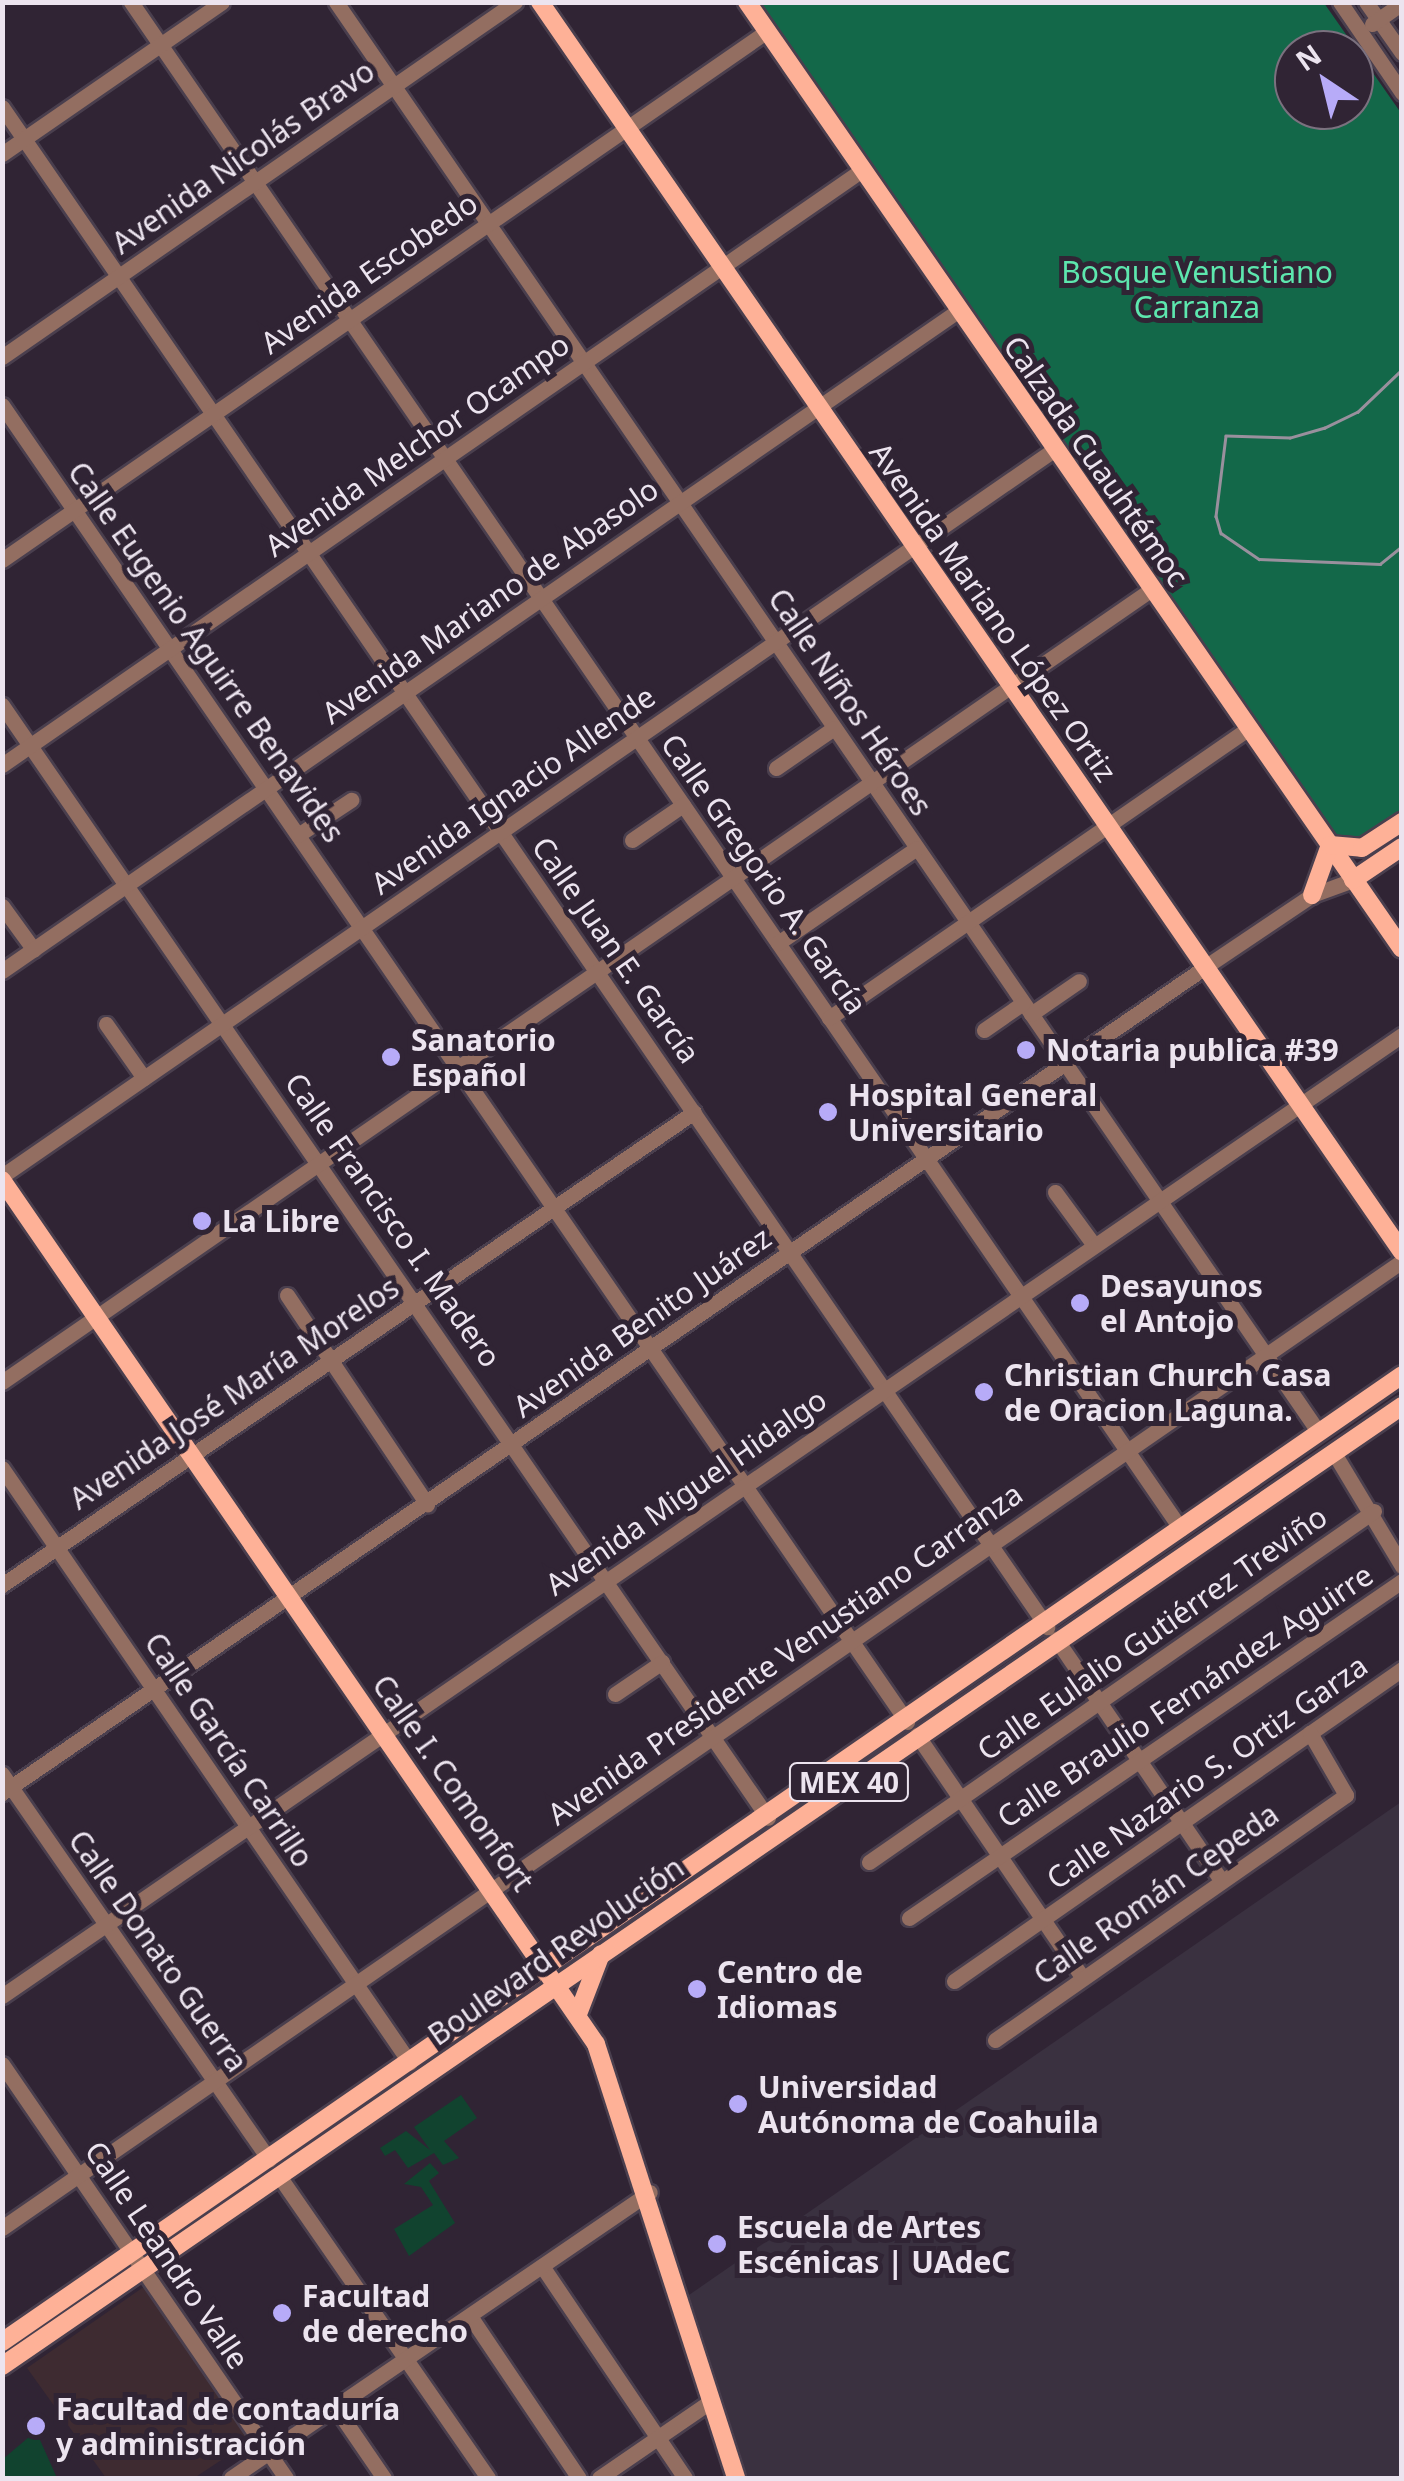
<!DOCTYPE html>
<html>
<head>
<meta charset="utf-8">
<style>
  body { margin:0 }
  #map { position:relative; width:1404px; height:2481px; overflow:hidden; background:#302434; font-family:"Noto Sans",sans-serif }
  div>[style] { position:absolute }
  .industrial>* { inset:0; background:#3a3140 }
  .medical>* { inset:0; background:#3e2b31 }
  .green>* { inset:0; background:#11432f }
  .forest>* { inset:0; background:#136849 }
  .roads { filter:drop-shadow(2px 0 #4a3f4e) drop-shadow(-2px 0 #4a3f4e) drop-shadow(0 2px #4a3f4e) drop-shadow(0 -2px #4a3f4e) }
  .minor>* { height:15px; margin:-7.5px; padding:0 7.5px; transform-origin:7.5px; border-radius:7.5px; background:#936e61 }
  .major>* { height:18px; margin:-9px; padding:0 9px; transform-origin:9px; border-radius:9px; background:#feb197 }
  .tram>* { height:2.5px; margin:-1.25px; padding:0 1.25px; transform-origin:1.25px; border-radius:1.25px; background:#99909d }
  .dots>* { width:28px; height:28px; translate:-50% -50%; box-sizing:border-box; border:5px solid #302434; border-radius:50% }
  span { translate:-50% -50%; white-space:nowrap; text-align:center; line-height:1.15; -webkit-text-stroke:10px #302434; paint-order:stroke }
  .shield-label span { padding:2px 8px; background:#302434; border:2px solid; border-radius:8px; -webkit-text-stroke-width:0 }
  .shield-label { font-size:28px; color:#ece4ef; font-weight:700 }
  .street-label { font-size:30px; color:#ece4ef }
  .park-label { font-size:30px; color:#5de7ae }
  .poi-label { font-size:30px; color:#ece4ef; font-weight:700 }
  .left { translate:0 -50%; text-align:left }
  .frame { position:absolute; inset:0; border:5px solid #ece4ef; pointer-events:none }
  .north { position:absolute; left:1274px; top:30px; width:100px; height:100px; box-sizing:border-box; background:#302434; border:2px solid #7b717f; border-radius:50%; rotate:325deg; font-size:28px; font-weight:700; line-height:40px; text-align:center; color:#ece4ef }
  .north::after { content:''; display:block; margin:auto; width:35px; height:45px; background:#b7abf8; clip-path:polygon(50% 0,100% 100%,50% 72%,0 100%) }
</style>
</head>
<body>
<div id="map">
  <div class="industrial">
    <i style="clip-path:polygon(1401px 1802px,1401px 2478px,748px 2478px,689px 2295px)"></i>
  </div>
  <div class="medical">
    <i style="clip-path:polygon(145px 2286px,252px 2440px,194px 2478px,106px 2478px,27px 2368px)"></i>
  </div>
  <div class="green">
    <i style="clip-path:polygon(461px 2095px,477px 2118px,444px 2141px,459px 2158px,443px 2165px,434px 2153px,408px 2168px,395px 2150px,385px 2156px,380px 2148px,406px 2131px,430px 2150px,414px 2127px)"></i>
    <i style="clip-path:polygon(430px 2163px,439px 2173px,429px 2181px,455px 2223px,409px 2256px,394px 2229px,433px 2205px,421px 2187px,404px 2184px)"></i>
    <i style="clip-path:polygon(36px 2431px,57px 2478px,5px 2478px,3px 2459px)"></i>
  </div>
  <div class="forest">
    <i style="clip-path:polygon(evenodd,754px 3px,1324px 3px,1401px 113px,1401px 811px,1345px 849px,754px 3px,1294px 50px,1354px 50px,1354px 110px,1294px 110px,1294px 50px)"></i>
  </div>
  <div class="roads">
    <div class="minor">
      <i style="left:131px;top:2px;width:1853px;rotate:55.49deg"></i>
      <i style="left:336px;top:2px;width:1736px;rotate:55.51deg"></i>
      <i style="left:1340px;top:2px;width:110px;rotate:55.7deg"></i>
      <i style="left:1366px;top:2px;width:62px;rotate:54.8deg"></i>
      <i style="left:1372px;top:24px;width:37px;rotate:-35deg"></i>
      <i style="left:2px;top:107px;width:1845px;rotate:55.49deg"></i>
      <i style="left:2px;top:154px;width:267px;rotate:-34.6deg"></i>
      <i style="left:2px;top:357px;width:624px;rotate:-34.68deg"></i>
      <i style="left:2px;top:405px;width:1598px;rotate:55.5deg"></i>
      <i style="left:2px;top:560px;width:930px;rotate:-34.66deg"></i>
      <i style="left:2px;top:705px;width:1351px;rotate:55.46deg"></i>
      <i style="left:2px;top:765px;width:1046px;rotate:-34.68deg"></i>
      <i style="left:776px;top:768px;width:70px;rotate:-34.6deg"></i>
      <i style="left:298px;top:835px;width:64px;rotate:-33.4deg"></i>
      <i style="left:632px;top:840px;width:62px;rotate:-34.5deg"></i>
      <i style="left:2px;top:906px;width:54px;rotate:54deg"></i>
      <i style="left:778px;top:943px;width:168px;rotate:-34.4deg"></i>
      <i style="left:2px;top:971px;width:1163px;rotate:-34.63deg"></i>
      <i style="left:1031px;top:1014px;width:58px;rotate:-34.5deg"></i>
      <i style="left:829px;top:1018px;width:510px;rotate:-34.62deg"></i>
      <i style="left:106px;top:1024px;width:66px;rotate:54.9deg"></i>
      <i style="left:984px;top:1030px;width:47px;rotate:-34.7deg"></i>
      <i style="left:2px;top:1176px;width:1280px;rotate:-34.62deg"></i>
      <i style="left:1055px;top:1192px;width:66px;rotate:53.7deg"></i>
      <i style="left:287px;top:1295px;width:252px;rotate:56.2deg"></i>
      <i style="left:2px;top:1382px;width:1397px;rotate:-34.59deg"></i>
      <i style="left:1334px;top:1453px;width:132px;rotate:59deg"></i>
      <i style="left:2px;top:1468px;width:721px;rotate:55.56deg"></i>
      <i style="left:2px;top:1585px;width:838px;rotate:-34.35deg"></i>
      <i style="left:1056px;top:1639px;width:293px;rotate:55.6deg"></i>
      <i style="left:615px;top:1694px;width:57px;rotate:-34.2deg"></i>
      <i style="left:917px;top:1735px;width:294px;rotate:55.7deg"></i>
      <i style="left:2px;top:1774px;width:469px;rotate:55.3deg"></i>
      <i style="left:2px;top:1793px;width:1459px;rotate:-34.47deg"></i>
      <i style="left:1205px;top:967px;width:129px;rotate:-33.9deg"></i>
      <i style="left:1312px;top:895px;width:44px;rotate:-20.1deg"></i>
      <i style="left:869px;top:1862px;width:615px;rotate:-34.8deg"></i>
      <i style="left:909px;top:1918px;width:597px;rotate:-34.36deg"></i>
      <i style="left:954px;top:1981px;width:546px;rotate:-34.85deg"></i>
      <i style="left:2px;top:1996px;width:1698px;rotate:-34.47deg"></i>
      <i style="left:995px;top:2040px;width:428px;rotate:-34.9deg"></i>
      <i style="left:1346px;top:1795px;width:72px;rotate:-120.1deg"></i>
      <i style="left:2px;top:2064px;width:502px;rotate:55.55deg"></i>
      <i style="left:279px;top:2176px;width:367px;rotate:55.3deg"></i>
      <i style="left:2px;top:2228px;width:1701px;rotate:-34.63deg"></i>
      <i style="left:542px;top:2266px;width:256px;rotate:56deg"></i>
      <i style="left:470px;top:2316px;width:195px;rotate:56.1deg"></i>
      <i style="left:336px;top:2408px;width:85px;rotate:55.6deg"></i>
      <i style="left:231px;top:2478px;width:507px;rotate:-34.32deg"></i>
      <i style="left:599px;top:2478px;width:136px;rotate:-34.5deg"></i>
    </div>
    <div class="major">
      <i style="left:540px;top:2px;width:1518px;rotate:55.41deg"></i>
      <i style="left:747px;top:2px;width:1151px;rotate:55.33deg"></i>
      <i style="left:1353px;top:880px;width:59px;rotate:-34deg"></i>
      <i style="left:1312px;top:895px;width:53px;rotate:-70.2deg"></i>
      <i style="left:1330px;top:845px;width:32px;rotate:5deg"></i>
      <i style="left:1362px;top:848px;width:48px;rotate:-33deg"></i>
      <i style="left:2px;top:1180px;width:1048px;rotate:55.49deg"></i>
      <i style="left:596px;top:2044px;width:456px;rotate:72.1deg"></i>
      <i style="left:578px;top:2014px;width:64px;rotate:-69deg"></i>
      <i style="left:2px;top:2342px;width:1701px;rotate:-34.63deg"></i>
      <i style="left:2px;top:2366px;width:1698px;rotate:-34.44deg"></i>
    </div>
  </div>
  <div class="tram">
    <i style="left:1402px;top:370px;width:61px;rotate:136.3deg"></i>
    <i style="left:1358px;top:412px;width:37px;rotate:154deg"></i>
    <i style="left:1325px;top:428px;width:36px;rotate:164deg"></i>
    <i style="left:1290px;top:438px;width:64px;rotate:-178.2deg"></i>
    <i style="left:1226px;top:436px;width:81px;rotate:97.1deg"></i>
    <i style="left:1216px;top:516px;width:18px;rotate:74deg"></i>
    <i style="left:1221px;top:533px;width:46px;rotate:34.4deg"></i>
    <i style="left:1259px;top:559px;width:121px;rotate:2.4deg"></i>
    <i style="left:1380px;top:564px;width:28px;rotate:-39deg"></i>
  </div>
  <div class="dots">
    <i style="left:1026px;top:1050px;background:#b7abf8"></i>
    <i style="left:391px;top:1057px;background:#b7abf8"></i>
    <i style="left:828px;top:1112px;background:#b7abf8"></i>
    <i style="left:202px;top:1221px;background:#b7abf8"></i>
    <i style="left:1080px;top:1303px;background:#b7abf8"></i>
    <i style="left:984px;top:1392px;background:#b7abf8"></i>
    <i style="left:697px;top:1989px;background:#b7abf8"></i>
    <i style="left:738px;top:2104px;background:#b7abf8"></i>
    <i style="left:717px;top:2244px;background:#b7abf8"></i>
    <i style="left:282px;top:2313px;background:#b7abf8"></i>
    <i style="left:36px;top:2426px;background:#b7abf8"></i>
  </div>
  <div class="shield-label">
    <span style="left:849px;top:1782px">MEX 40</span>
  </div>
  <div class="street-label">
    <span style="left:243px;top:157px;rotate:-35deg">Avenida Nicolás Bravo</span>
    <span style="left:369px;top:273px;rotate:-35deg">Avenida Escobedo</span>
    <span style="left:417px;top:445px;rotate:-35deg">Avenida Melchor Ocampo</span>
    <span style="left:1096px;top:461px;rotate:55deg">Calzada Cuauhtémoc</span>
    <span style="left:490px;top:601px;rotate:-35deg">Avenida Mariano de Abasolo</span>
    <span style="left:993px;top:612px;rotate:55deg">Avenida Mariano López Ortiz</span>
    <span style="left:206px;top:652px;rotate:55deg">Calle Eugenio Aguirre Benavides</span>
    <span style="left:850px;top:702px;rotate:56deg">Calle Niños Héroes</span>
    <span style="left:513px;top:790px;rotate:-35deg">Avenida Ignacio Allende</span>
    <span style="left:764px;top:874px;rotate:55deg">Calle Gregorio A. García</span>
    <span style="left:616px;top:950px;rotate:55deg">Calle Juan E. García</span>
    <span style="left:393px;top:1220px;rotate:55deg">Calle Francisco I. Madero</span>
    <span style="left:642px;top:1322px;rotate:-35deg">Avenida Benito Juárez</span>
    <span style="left:234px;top:1393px;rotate:-34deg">Avenida José María Morelos</span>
    <span style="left:686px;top:1492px;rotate:-35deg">Avenida Miguel Hidalgo</span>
    <span style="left:1152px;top:1633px;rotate:-35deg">Calle Eulalio Gutiérrez Treviño</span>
    <span style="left:785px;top:1654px;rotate:-35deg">Avenida Presidente Venustiano Carranza</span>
    <span style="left:1185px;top:1696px;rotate:-34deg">Calle Braulio Fernández Aguirre</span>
    <span style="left:229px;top:1750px;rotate:56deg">Calle García Carrillo</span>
    <span style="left:1207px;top:1772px;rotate:-35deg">Calle Nazario S. Ortiz Garza</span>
    <span style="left:453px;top:1783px;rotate:55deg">Calle I. Comonfort</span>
    <span style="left:1156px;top:1894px;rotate:-35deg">Calle Román Cepeda</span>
    <span style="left:158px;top:1951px;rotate:55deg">Calle Donato Guerra</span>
    <span style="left:556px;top:1951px;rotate:-35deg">Boulevard Revolución</span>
    <span style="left:167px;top:2255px;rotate:56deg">Calle Leandro Valle</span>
  </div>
  <div class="park-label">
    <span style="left:1197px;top:289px">Bosque Venustiano<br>Carranza</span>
  </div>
  <div class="poi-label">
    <span class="left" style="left:411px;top:1057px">Sanatorio<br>Español</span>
    <span class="left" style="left:1046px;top:1050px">Notaria publica #39</span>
    <span class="left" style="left:848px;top:1112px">Hospital General<br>Universitario</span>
    <span class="left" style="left:222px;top:1221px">La Libre</span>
    <span class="left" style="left:1100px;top:1303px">Desayunos<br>el Antojo</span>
    <span class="left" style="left:1004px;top:1392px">Christian Church Casa<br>de Oracion Laguna.</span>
    <span class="left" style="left:717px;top:1989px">Centro de<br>Idiomas</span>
    <span class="left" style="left:758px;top:2104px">Universidad<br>Autónoma de Coahuila</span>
    <span class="left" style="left:737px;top:2244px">Escuela de Artes<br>Escénicas | UAdeC</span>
    <span class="left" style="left:302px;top:2313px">Facultad<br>de derecho</span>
    <span class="left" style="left:56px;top:2426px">Facultad de contaduría<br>y administración</span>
  </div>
  <div class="frame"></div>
  <div class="north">N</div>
</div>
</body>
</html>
